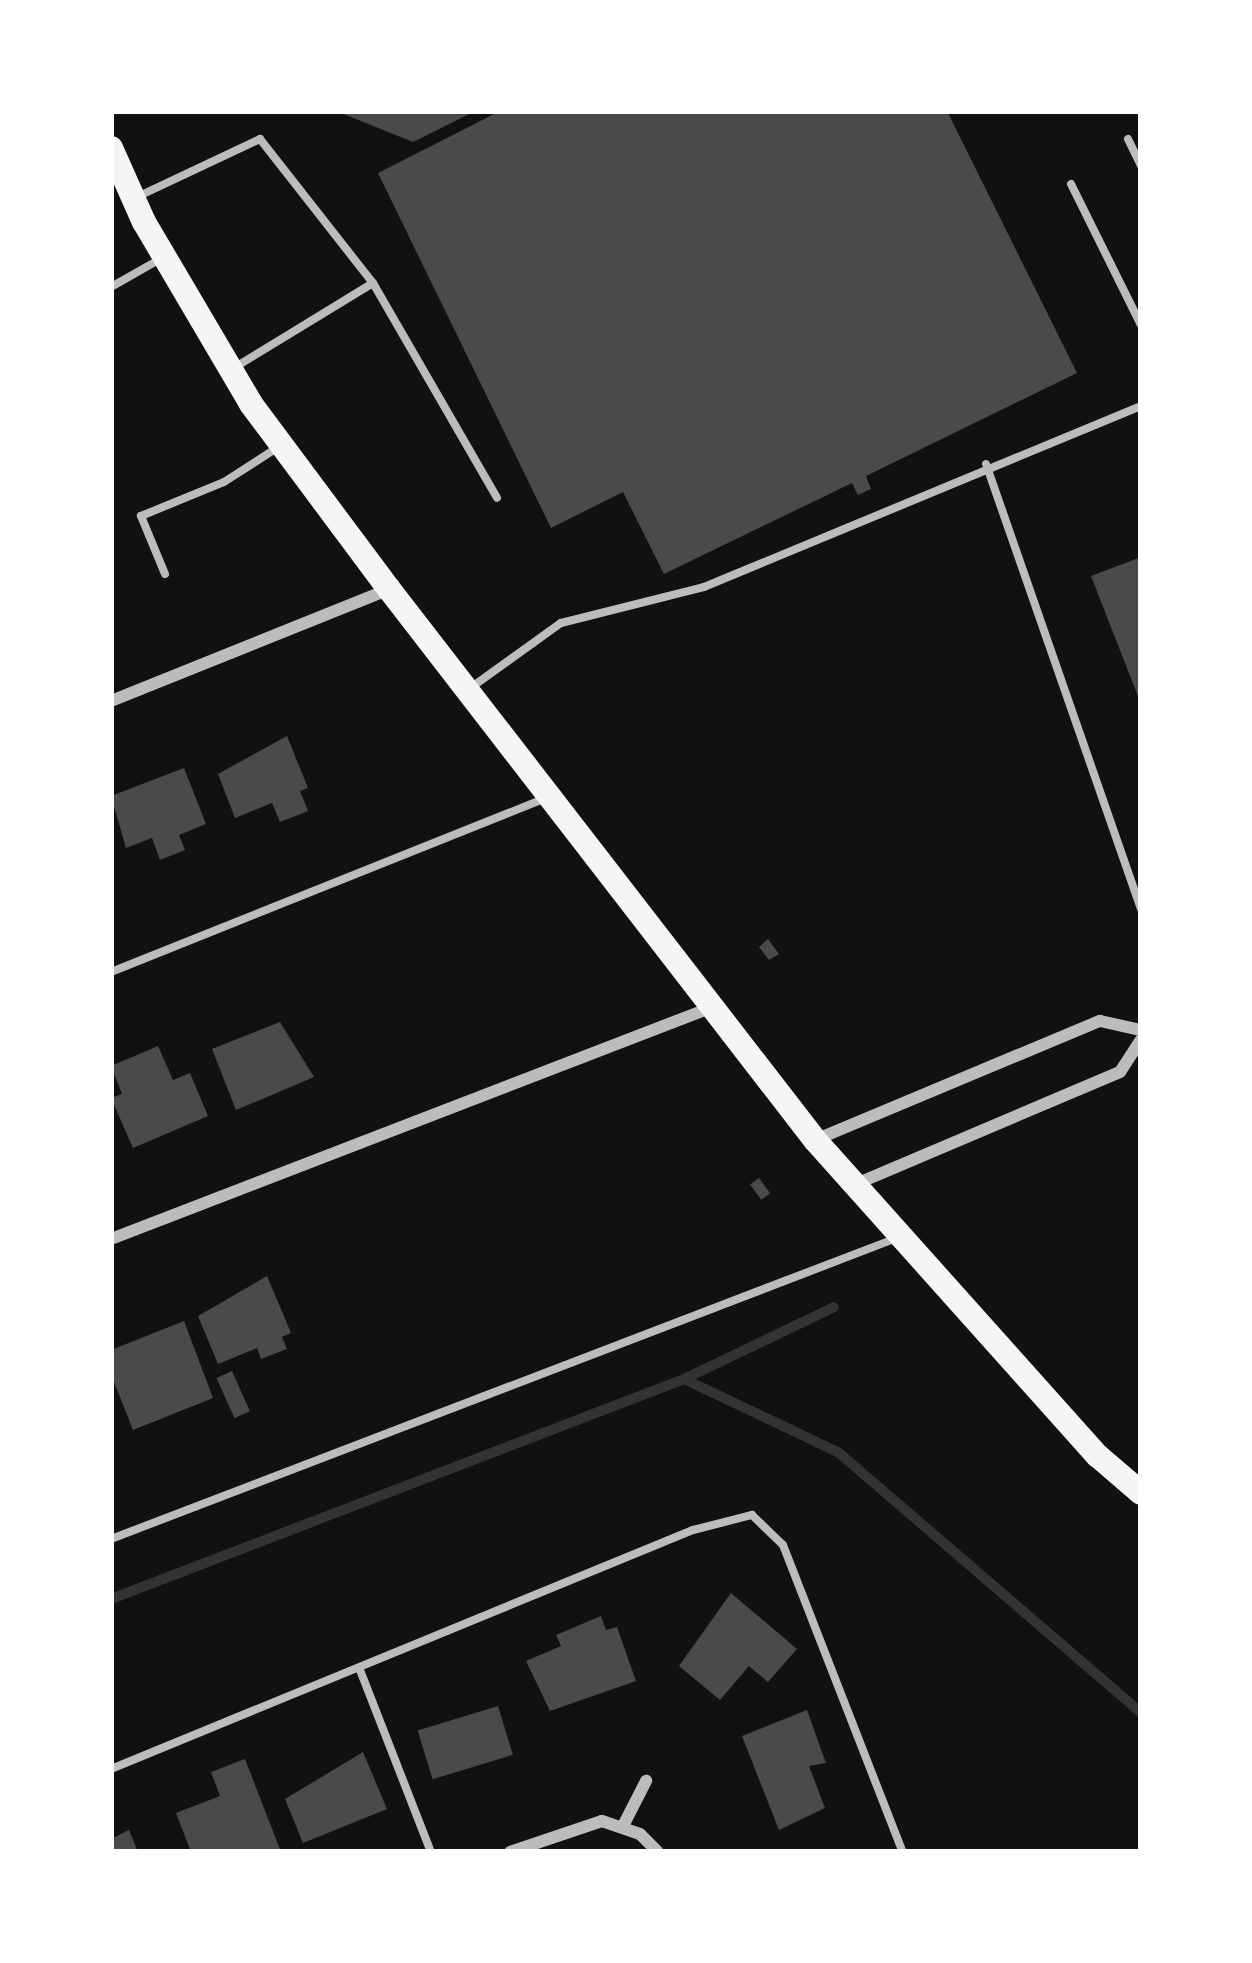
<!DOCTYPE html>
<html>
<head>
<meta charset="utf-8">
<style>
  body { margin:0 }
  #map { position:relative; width:1252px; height:1963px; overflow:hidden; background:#111; font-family:Overpass,sans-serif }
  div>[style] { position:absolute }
  .stream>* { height:10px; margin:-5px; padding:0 5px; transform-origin:5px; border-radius:5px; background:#333 }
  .building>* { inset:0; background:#4a4a4a; transform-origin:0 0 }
  .service>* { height:8px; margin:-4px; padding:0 4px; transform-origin:4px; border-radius:4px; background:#bcbcbc }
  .minor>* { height:12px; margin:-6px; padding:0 6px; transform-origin:6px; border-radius:6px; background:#bcbcbc }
  .secondary>* { height:24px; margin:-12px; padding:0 12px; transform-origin:12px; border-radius:12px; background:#f5f5f5 }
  span { translate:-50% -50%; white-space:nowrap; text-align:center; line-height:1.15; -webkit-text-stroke:10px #fff; paint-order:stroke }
  .frame { position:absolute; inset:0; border:114px solid #fff; pointer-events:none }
</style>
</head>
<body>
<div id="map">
  <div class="stream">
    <i style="left:684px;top:1379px;width:166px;rotate:-25.6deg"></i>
    <i style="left:111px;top:1599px;width:614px;rotate:-21deg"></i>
    <i style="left:684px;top:1379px;width:170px;rotate:25.4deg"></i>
    <i style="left:838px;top:1452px;width:400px;rotate:40.7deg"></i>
  </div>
  <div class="building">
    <i style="clip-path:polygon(336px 111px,475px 111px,413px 142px)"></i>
    <i style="clip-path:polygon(500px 111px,947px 111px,1077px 373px,866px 476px,871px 489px,858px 495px,852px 483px,664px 574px,623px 492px,551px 528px,378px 173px)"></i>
    <i style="clip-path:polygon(1141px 557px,1141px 704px,1091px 576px)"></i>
    <i style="clip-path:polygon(287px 736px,308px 788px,300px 791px,308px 811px,280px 822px,272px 803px,235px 818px,218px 774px)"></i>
    <i style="clip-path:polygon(184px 768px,206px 824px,179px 835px,185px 850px,160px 860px,152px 838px,126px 848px,111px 796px)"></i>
    <i style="clip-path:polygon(768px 939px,779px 954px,769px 960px,759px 947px)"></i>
    <i style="clip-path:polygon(280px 1022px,314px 1077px,236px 1110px,212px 1049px)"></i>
    <i style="clip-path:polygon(158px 1046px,173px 1080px,190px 1073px,208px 1116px,133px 1148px,111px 1098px,122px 1094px,111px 1066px)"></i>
    <i style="left:759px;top:1178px;width:19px;height:11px;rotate:54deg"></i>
    <i style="clip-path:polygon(267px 1276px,291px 1333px,282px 1337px,287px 1349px,261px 1359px,257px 1348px,218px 1364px,198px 1316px)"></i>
    <i style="clip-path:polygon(184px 1321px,213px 1398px,133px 1430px,111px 1374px,111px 1350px)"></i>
    <i style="left:232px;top:1371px;width:44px;height:17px;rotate:66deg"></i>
    <i style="clip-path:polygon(731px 1593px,797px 1649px,768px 1682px,749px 1666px,720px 1700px,679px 1666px)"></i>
    <i style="clip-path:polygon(601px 1616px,606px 1630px,617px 1627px,636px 1681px,550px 1711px,526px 1661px,561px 1646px,556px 1635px)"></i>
    <i style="left:498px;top:1706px;width:51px;height:84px;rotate:73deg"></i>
    <i style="clip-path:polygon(807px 1710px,826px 1763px,809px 1766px,825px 1808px,779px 1830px,742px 1736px)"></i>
    <i style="clip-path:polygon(363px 1752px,387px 1809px,303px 1843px,285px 1799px)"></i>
    <i style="clip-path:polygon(245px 1759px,281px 1852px,191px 1852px,176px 1813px,220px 1796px,211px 1772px)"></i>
    <i style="clip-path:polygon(129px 1830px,138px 1852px,111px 1852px,111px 1839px)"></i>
  </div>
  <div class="service">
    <i style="left:1128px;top:139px;width:30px;rotate:64deg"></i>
    <i style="left:1071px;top:184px;width:157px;rotate:63.6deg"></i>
    <i style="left:139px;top:196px;width:134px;rotate:-25.2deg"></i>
    <i style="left:260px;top:139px;width:183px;rotate:51.9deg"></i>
    <i style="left:373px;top:283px;width:159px;rotate:148.6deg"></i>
    <i style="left:373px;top:283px;width:248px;rotate:60deg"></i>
    <i style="left:111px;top:287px;width:59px;rotate:-29.6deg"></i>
    <i style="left:986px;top:464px;width:471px;rotate:70.8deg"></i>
    <i style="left:165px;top:574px;width:63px;rotate:-112.5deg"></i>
    <i style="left:141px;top:516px;width:90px;rotate:-22.3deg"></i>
    <i style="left:224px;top:482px;width:63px;rotate:-32.7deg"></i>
    <i style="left:469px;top:689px;width:113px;rotate:-35.7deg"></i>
    <i style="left:561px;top:623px;width:147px;rotate:-14.1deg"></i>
    <i style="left:704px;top:587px;width:473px;rotate:-22.5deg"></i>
    <i style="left:111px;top:972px;width:469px;rotate:-21.8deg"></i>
    <i style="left:111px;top:1539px;width:839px;rotate:-20.96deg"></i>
    <i style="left:360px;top:1670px;width:195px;rotate:68.7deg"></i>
    <i style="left:111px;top:1769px;width:629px;rotate:-22.33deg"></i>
    <i style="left:693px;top:1530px;width:61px;rotate:-14.3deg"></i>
    <i style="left:752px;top:1515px;width:43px;rotate:44.1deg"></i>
    <i style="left:783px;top:1545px;width:330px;rotate:68.7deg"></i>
  </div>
  <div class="minor">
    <i style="left:111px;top:701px;width:300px;rotate:-21.9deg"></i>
    <i style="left:815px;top:1140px;width:309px;rotate:-22.7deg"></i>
    <i style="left:1100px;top:1021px;width:42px;rotate:12.4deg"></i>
    <i style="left:856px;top:1184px;width:287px;rotate:-23deg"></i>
    <i style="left:1120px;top:1072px;width:38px;rotate:-57deg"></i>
    <i style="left:111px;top:1239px;width:642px;rotate:-21.09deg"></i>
    <i style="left:623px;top:1826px;width:51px;rotate:-62.9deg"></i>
    <i style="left:510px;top:1852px;width:97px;rotate:-18.6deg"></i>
    <i style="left:602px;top:1821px;width:40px;rotate:18.9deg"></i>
    <i style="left:640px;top:1834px;width:25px;rotate:45deg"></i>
  </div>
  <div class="secondary">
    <i style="left:111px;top:148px;width:81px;rotate:66deg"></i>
    <i style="left:144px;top:222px;width:211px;rotate:59.5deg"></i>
    <i style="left:251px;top:404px;width:231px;rotate:53.3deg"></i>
    <i style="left:389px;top:589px;width:696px;rotate:52.29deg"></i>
    <i style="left:815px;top:1140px;width:424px;rotate:48.2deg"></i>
    <i style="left:1098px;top:1456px;width:57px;rotate:40.7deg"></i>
  </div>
  <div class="frame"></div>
</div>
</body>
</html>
